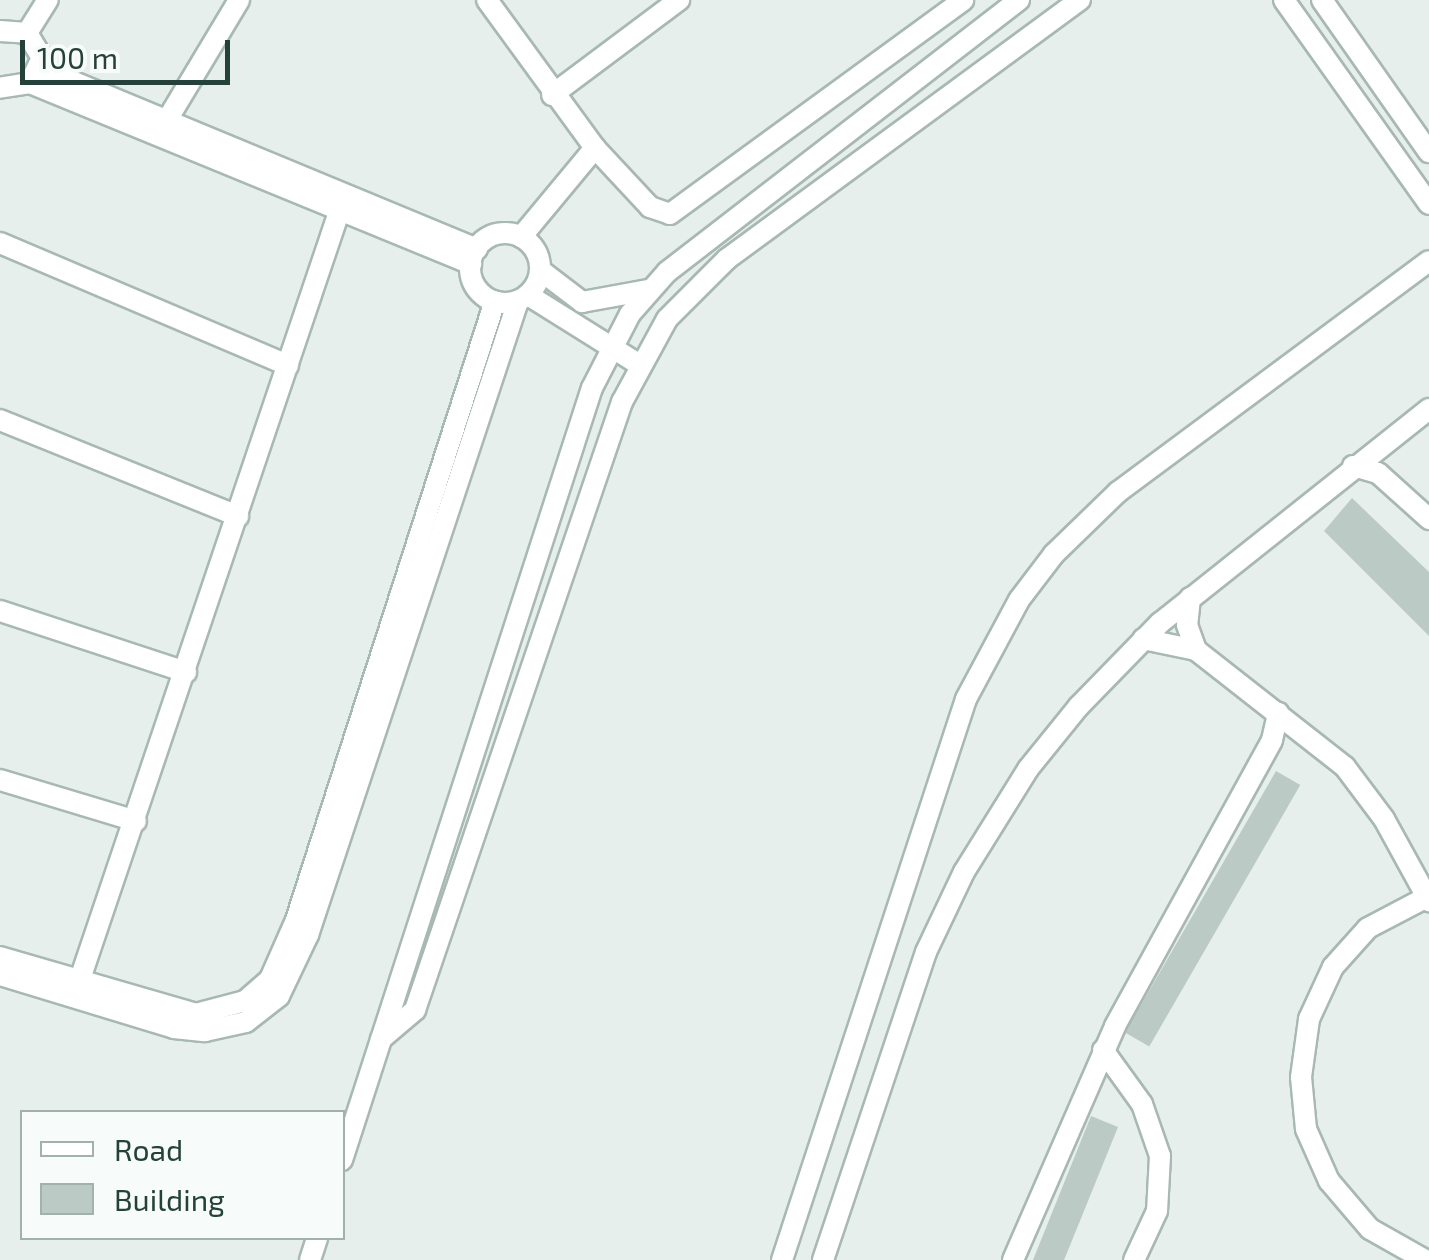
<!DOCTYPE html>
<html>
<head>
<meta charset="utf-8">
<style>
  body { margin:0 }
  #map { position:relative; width:1429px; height:1260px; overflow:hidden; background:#e6efeb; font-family:"Exo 2",sans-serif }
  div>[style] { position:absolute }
  .building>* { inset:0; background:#bbcac4; transform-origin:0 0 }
  .roads { filter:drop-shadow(2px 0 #a8b8b2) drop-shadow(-2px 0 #a8b8b2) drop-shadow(0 2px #a8b8b2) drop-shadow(0 -2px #a8b8b2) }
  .minor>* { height:20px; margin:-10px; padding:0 10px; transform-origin:10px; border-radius:10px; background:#fff }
  .minor>.ring { margin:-10px; padding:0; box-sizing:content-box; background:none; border:20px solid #fff; border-radius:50% }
  span { translate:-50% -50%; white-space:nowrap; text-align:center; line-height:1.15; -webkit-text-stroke:8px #f7fbf9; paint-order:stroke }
  .legend { position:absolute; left:20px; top:1110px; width:325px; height:130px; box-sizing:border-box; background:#f7fbf9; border:2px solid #a3b1ad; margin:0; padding:12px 18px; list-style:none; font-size:30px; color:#24423a }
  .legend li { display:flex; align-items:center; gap:20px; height:50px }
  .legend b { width:50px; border:2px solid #a3b1ad }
  .scale { position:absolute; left:20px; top:40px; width:210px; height:45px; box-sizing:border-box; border:5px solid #24423a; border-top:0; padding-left:12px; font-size:30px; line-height:35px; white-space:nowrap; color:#24423a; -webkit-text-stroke:8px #f7fbf9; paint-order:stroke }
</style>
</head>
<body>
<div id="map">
  <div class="building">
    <i style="clip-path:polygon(1352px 498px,1429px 572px,1429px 636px,1324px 531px)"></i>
    <i style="left:1276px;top:771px;width:28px;height:302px;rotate:30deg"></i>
    <i style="clip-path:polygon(1091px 1116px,1118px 1127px,1071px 1243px,1064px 1260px,1033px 1260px)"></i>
  </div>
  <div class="roads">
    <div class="minor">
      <i style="left:487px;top:0;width:183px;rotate:53.9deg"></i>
      <i style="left:595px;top:148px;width:81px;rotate:47deg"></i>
      <i style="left:650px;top:207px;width:21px;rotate:19deg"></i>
      <i style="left:670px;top:214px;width:363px;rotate:-36.1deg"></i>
      <i style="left:1284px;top:0;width:250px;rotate:54.6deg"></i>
      <i style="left:1322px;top:0;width:186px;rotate:54.9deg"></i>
      <i style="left:0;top:31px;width:27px;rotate:4deg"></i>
      <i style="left:27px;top:33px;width:29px;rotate:59deg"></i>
      <i style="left:42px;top:58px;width:28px;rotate:116deg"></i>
      <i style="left:30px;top:83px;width:30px;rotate:171deg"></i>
      <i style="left:27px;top:33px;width:39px;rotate:-58deg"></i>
      <i style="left:40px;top:68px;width:473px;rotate:22.5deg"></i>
      <i style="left:30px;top:83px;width:477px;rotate:22.3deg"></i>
      <i style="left:552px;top:95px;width:159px;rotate:-36.8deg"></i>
      <i style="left:167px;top:120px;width:140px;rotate:-59deg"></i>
      <i class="ring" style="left:470px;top:233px;width:50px;height:50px"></i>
      <i style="left:521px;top:237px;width:116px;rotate:-50.3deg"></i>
      <i style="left:0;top:243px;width:313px;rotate:23deg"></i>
      <i style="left:540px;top:270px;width:53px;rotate:37.3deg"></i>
      <i style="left:582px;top:302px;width:68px;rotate:-10.2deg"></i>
      <i style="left:528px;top:295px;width:132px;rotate:32deg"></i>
      <i style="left:0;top:420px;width:257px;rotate:22deg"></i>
      <i style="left:1353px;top:466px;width:26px;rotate:16deg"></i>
      <i style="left:1378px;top:473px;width:69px;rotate:42deg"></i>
      <i style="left:1190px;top:598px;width:27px;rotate:96deg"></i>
      <i style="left:1187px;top:625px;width:27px;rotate:70deg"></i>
      <i style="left:0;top:611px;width:196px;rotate:18.2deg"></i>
      <i style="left:1143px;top:639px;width:54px;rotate:11.7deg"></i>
      <i style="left:1196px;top:650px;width:189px;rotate:38.1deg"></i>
      <i style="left:1345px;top:767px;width:65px;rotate:53.1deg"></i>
      <i style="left:1384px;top:819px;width:94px;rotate:61.2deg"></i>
      <i style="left:0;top:780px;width:142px;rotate:16.8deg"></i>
      <i style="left:0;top:957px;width:204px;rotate:16.2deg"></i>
      <i style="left:196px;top:1014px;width:51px;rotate:-14.9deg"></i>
      <i style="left:245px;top:1001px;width:33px;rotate:-41deg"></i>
      <i style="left:270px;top:979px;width:64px;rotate:-66.2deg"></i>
      <i style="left:296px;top:920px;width:650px;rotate:-72.18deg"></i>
      <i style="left:0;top:975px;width:182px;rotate:16.9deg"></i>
      <i style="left:174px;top:1028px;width:31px;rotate:6deg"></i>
      <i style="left:205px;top:1031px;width:42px;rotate:-12.4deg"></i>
      <i style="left:246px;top:1022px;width:42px;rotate:-38.2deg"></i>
      <i style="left:279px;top:996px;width:68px;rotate:-64.6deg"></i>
      <i style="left:308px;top:935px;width:668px;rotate:-71.67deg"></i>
      <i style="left:79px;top:982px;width:813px;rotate:-71.34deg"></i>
      <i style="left:381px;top:1039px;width:45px;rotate:-40.5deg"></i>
      <i style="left:415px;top:1010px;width:642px;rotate:-71.2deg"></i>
      <i style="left:622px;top:402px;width:94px;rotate:-61.5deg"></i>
      <i style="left:667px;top:319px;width:85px;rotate:-45deg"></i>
      <i style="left:727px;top:259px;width:438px;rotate:-36.3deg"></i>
      <i style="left:1103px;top:1050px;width:67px;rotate:54.2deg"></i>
      <i style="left:1142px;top:1104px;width:55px;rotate:70.9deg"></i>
      <i style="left:1160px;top:1156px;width:55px;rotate:93.1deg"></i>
      <i style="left:1157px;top:1211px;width:54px;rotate:115.1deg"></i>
      <i style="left:342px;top:1160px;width:811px;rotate:-72.06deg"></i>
      <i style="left:592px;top:388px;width:83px;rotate:-62.8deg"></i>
      <i style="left:630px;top:314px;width:56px;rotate:-48.6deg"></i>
      <i style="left:667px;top:272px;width:445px;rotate:-37.7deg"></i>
      <i style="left:310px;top:1260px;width:23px;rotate:-72deg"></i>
      <i style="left:782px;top:1260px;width:590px;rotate:-71.84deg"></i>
      <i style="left:966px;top:699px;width:112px;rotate:-61.8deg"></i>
      <i style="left:1019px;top:600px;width:58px;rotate:-52.7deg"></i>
      <i style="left:1054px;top:554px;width:89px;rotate:-44.1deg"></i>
      <i style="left:1118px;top:492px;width:387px;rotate:-36.6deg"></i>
      <i style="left:823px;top:1260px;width:325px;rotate:-71.5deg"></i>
      <i style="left:926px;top:952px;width:89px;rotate:-64.6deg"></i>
      <i style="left:964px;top:872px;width:121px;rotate:-58.1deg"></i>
      <i style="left:1028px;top:769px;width:81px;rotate:-51deg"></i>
      <i style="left:1079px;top:706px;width:116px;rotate:-45.7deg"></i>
      <i style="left:1160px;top:623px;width:344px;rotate:-38.5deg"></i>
      <i style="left:1013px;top:1260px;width:255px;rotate:-66.4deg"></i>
      <i style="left:1115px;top:1026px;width:326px;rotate:-61.2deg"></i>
      <i style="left:1272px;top:740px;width:28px;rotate:-77deg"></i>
      <i style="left:1425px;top:1260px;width:63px;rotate:-150.6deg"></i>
      <i style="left:1370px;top:1229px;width:63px;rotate:-130.5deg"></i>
      <i style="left:1329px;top:1181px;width:57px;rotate:-113.9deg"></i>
      <i style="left:1306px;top:1129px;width:52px;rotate:-95.5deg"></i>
      <i style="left:1301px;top:1077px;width:59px;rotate:-82.1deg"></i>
      <i style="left:1309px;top:1019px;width:57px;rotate:-65.2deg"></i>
      <i style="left:1333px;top:967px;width:52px;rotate:-48.1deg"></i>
      <i style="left:1368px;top:928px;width:67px;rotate:-27.7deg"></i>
    </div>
  </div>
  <ul class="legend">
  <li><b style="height:12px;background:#fff"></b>Road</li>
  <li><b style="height:28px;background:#bbcac4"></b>Building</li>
  </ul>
  <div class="scale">100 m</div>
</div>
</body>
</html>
